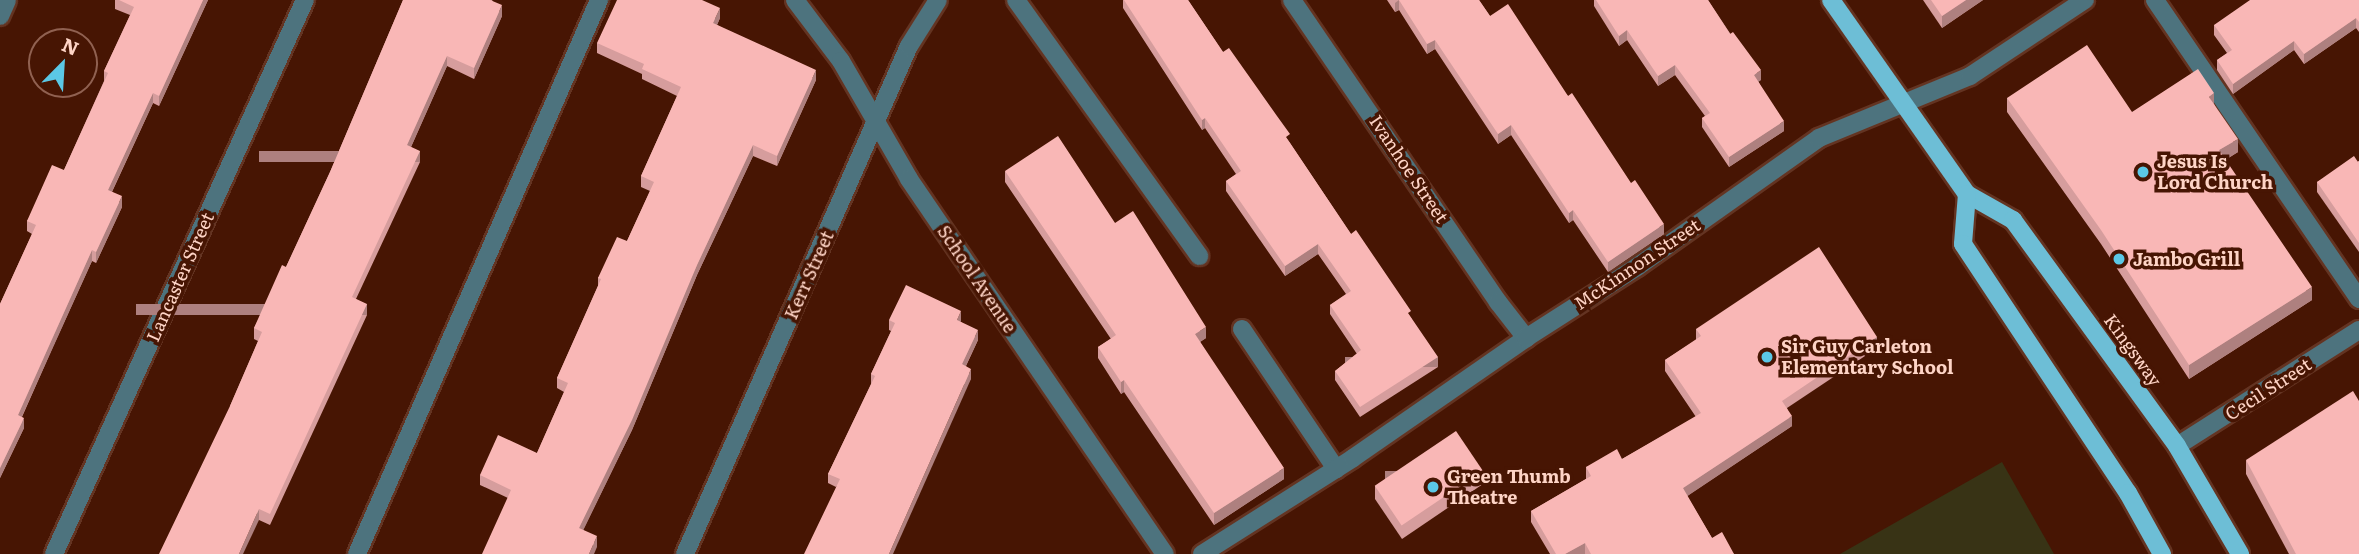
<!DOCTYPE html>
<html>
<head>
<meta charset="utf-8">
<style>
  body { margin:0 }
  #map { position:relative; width:2359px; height:554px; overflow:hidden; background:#471503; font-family:Literata,serif }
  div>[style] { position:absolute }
  .green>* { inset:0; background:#383315 }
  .roads { filter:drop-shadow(2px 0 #643422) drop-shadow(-2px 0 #643422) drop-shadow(0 2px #643422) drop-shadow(0 -2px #643422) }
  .minor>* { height:18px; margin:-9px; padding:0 9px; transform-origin:9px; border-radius:9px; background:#4d737e }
  .major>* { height:18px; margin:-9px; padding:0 9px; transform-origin:9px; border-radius:9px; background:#6dbed6 }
  .wall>* { inset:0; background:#d69d9d }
  .shaded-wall>* { inset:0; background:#ae807f; transform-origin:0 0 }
  .building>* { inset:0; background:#f9b7b6; transform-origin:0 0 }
  .dots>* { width:19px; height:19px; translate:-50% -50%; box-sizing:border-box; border:4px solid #471503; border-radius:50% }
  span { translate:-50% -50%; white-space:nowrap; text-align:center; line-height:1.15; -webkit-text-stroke:7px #471503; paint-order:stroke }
  .poi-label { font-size:18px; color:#fed4c6; font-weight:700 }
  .left { translate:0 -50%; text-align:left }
  .street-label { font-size:18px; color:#fed4c6 }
  .north { position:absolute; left:28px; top:28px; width:70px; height:70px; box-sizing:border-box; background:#471503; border:2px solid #906151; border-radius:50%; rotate:24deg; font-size:19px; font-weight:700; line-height:28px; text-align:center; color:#fed4c6 }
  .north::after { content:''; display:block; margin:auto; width:24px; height:32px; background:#5bc8e6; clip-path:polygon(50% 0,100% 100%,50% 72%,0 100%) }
</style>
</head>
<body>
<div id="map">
  <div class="green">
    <i style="clip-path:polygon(2002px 462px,2054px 554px,1840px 554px)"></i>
  </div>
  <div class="roads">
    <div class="minor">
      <i style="left:795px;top:0;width:76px;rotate:53deg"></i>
      <i style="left:841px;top:61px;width:136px;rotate:60deg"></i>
      <i style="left:909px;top:179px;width:454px;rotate:55.7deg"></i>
      <i style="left:1016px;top:0;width:315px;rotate:54.4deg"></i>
      <i style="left:1292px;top:0;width:366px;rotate:55.7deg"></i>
      <i style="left:1498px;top:302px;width:46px;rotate:52.1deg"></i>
      <i style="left:2155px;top:0;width:362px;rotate:55.7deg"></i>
      <i style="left:0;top:16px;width:17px;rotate:-66deg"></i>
      <i style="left:1242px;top:329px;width:169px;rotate:56.1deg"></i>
      <i style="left:2177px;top:446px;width:216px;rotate:-32.5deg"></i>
      <i style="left:54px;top:554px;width:608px;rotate:-65.63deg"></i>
      <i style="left:357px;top:554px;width:605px;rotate:-66.4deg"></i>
      <i style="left:685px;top:554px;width:555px;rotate:-66.21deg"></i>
      <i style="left:909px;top:46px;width:54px;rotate:-57.8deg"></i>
      <i style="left:1202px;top:554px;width:179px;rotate:-32.4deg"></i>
      <i style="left:1353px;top:458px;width:211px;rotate:-34.7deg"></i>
      <i style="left:1526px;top:338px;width:132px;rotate:-32.6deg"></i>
      <i style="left:1637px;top:267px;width:223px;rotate:-35.3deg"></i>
      <i style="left:1819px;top:138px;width:163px;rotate:-22.3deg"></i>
      <i style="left:1970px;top:76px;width:138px;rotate:-33.5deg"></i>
    </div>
    <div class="major">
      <i style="left:1831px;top:0;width:237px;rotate:55deg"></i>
      <i style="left:1967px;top:194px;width:53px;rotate:29.5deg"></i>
      <i style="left:2013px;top:220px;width:279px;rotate:54deg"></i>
      <i style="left:2177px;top:446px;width:125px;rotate:59.7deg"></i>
      <i style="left:1967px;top:194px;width:50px;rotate:94.6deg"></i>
      <i style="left:1963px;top:244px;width:299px;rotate:56.5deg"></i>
      <i style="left:2128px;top:493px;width:70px;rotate:60.9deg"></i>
    </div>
  </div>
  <div class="wall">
    <i style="clip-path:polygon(115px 0,208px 0,159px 106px,153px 103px,112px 192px,122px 207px,96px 263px,92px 261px,52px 349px,22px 417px,24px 428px,0 478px,0 304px,32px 234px,27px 231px,27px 221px,64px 170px,104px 81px,104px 71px,130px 15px,115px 9px)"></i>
    <i style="clip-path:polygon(403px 0,492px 0,502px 16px,474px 79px,447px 66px,411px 147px,420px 162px,356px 299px,367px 315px,270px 525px,259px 520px,230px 406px,258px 341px,254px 339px,254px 328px,286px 267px,330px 172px)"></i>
    <i style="clip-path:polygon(1123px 0,1188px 0,1223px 52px,1290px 143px,1351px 234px,1411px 318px,1438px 367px,1360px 417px,1335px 380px,1335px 371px,1357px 354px,1330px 314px,1330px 305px,1346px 294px,1318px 254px,1285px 276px,1226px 191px,1226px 181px,1236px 174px,1205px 128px,1202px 130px,1123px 8px)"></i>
    <i style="clip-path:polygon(1387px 0,1479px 0,1490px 16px,1568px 96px,1664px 234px,1608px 272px,1573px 220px,1569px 223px,1511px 135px,1498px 144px,1435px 49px,1427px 54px,1399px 10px,1395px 12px)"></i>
    <i style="clip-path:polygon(1594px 0,1708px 0,1761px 80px,1758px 81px,1784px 131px,1729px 167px,1702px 127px,1702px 118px,1705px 116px,1675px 75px,1658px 86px,1627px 40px,1619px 46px,1594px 6px)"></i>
    <i style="clip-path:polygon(1923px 0,1983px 0,1942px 28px)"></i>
    <i style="clip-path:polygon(2359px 0,2359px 32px,2356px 28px,2304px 64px,2294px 50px,2233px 94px,2217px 70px,2217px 60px,2227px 53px,2214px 35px,2214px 25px)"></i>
    <i style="clip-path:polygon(720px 18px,717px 25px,816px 80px,777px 166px,753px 156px,697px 275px,632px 430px,583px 530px,597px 547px,508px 498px,480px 485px,480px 475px,537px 453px,564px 392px,557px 388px,557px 378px,598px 286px,598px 278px,627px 241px,650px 191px,641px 187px,641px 176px,677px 96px,642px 79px,642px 74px,597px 53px,597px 43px)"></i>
    <i style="clip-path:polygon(2007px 98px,2132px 112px,2214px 104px,2238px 152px,2225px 160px,2312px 300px,2189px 379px,2101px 244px,2007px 112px)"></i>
    <i style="clip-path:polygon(2359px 161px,2359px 252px,2317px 192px,2317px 182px)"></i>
    <i style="clip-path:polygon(1005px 171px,1115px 223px,1206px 338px,1200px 342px,1284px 479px,1214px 525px,1124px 392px,1121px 394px,1098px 358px,1098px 347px,1111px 339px,1005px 182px)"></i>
    <i style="clip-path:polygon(889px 320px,961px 322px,978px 340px,966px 366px,971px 379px,836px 487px,828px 483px,828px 474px,871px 384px,871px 374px,891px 331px,889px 330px)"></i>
    <i style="clip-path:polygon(1696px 329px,1877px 348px,1787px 408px,1792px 426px,1687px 496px,1712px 538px,1734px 554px,1550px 554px,1531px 522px,1531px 511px,1586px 479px,1586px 467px,1622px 459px,1696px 417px,1665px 371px,1665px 360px,1696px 340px)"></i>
    <i style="clip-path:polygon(2246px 460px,2359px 554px,2289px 554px,2246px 474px)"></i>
    <i style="clip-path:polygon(1483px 484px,1402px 539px,1375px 499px,1375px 486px)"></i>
  </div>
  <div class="shaded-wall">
    <i style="clip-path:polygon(203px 0,208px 0,159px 106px,159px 96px)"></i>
    <i style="clip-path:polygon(1399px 0,1399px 10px,1395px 12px,1395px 3px)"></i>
    <i style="clip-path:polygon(1966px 0,1983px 0,1942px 28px,1942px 16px)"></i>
    <i style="clip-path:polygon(502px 5px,502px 16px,474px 79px,474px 68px)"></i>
    <i style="clip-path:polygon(720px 8px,720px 18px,713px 34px,713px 23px)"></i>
    <i style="clip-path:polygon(2356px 18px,2356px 28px,2304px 64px,2304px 54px)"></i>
    <i style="clip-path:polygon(1627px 30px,1627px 40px,1619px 46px,1619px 36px)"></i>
    <i style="clip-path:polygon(1435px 40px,1435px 49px,1427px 54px,1427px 44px)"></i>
    <i style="clip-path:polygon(2294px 41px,2294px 50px,2233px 94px,2233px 84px)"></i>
    <i style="clip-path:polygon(447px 56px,447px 66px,407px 156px,407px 145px)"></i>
    <i style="clip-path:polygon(1675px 65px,1675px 75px,1658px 86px,1658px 76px)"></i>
    <i style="clip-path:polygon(816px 70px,816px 80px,777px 166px,777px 156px)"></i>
    <i style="clip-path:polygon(1761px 70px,1761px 80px,1754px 85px,1754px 75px)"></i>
    <i style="clip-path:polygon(153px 93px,153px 103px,108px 200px,108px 190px)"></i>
    <i style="clip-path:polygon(2214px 93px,2214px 107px,2209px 97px)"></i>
    <i style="clip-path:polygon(1205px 118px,1205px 128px,1202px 130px,1202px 120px)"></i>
    <i style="clip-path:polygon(1784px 121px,1784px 131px,1729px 167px,1729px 157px)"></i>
    <i style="clip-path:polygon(1511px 125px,1511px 135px,1498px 144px,1498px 134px)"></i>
    <i style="clip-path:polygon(2238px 139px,2238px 152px,2219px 164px,2219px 150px)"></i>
    <i style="clip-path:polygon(753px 145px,753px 156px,697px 275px,632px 430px,579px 539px,579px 528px,697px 265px)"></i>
    <i style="left:420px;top:151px;width:11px;height:161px;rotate:90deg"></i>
    <i style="clip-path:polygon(122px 196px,122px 207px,96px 263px,96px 252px)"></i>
    <i style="clip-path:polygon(1573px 210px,1573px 220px,1569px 223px,1569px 213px)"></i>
    <i style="clip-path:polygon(1664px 224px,1664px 234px,1608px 272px,1608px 262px)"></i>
    <i style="clip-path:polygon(1318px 244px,1318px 254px,1285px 276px,1285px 266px)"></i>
    <i style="clip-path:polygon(92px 250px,92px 261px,18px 425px,18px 415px)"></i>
    <i style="clip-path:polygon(2312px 287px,2312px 300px,2189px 379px,2189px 365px)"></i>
    <i style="left:367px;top:304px;width:11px;height:231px;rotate:90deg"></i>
    <i style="clip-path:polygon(961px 311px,961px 321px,957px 329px,957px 320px)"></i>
    <i style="clip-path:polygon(1206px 327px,1206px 338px,1195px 345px,1195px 334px)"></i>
    <i style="clip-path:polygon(978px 330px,978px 340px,962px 374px,962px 364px)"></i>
    <i style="left:1877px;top:337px;width:11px;height:115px;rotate:90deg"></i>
    <i style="left:1438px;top:357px;width:10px;height:93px;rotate:90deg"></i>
    <i style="clip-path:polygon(971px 369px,971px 379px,893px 554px,889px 554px)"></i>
    <i style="clip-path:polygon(1124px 380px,1124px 392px,1121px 394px,1121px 382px)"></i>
    <i style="clip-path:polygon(1792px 416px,1792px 426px,1683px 499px,1683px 488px)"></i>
    <i style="clip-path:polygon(24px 418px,24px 428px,0 478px,0 468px)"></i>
    <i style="clip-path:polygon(1284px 468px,1284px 479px,1214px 525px,1214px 513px)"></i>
    <i style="left:1483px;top:471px;width:13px;height:98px;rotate:90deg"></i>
    <i style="clip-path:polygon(259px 509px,259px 520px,243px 554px,239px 554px)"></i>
    <i style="clip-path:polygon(597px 536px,597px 547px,594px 554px,589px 554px)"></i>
    <i style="clip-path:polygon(1585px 543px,1585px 554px,1565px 554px)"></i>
  </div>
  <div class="building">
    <i style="clip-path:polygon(119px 0,203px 0,159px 96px,153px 93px,108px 190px,122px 196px,96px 252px,92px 250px,52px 339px,18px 415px,24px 418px,0 468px,0 304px,36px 225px,27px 221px,52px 165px,64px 170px,108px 73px,104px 71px,134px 7px)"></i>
    <i style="clip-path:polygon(403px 0,490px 0,502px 5px,474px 68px,447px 56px,407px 145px,420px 151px,352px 297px,367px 304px,270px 514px,259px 509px,239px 554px,159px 554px,230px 406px,262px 332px,254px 328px,282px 265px,286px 267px,330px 172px)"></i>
    <i style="clip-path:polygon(617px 0,702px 0,720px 8px,713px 23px,816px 70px,777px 156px,753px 145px,697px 265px,632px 420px,579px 528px,597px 536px,589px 554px,482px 554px,511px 490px,480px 475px,498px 435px,537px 453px,568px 383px,557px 378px,601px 279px,598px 278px,617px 237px,627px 241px,654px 182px,641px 176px,681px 87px,642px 69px,644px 64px,597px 43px)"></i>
    <i style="clip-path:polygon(1124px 0,1188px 0,1223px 52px,1229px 48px,1277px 116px,1290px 134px,1286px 137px,1351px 234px,1356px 230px,1411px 311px,1408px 313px,1438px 357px,1360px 407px,1335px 371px,1361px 350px,1330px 305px,1351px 291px,1318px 244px,1285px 266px,1226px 181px,1241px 171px,1205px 118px,1202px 120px)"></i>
    <i style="clip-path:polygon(1399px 0,1479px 0,1490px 16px,1508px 4px,1568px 96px,1572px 93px,1631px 183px,1635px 180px,1664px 224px,1608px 262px,1573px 210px,1569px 213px,1511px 125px,1498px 134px,1435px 40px,1427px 44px)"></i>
    <i style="clip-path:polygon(1596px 0,1708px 0,1730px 34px,1733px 32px,1761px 70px,1754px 75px,1784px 121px,1729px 157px,1702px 118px,1710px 113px,1675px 65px,1658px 76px,1627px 30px,1619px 36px)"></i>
    <i style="clip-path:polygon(1931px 0,1966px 0,1942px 16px)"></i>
    <i style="clip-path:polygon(2250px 0,2359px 0,2359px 22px,2356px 18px,2304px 54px,2294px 41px,2233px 84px,2217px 60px,2232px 50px,2214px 25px)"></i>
    <i style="clip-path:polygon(2087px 45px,2132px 112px,2198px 69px,2214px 93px,2209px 97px,2238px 139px,2219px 150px,2312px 287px,2189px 365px,2101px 230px,2007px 98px)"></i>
    <i style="clip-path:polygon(1058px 136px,1115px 223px,1133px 211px,1206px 327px,1195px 334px,1284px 468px,1214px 513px,1124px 380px,1121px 382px,1098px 347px,1116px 335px,1005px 171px)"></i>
    <i style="clip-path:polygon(2354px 156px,2358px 162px,2359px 161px,2359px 243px,2317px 182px)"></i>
    <i style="clip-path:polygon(1819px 247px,1877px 337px,1782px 401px,1792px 416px,1683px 488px,1712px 538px,1722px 532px,1734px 554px,1591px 554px,1585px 543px,1565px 554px,1556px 554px,1531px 511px,1591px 476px,1586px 467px,1617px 449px,1622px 459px,1701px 413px,1665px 360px,1701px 336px,1696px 329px)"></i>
    <i style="clip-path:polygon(906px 285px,961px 311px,957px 320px,978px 330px,962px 364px,971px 369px,889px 554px,804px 554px,840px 479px,828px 474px,875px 376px,871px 374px,895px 323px,889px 320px)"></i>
    <i style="clip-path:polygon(2353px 391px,2359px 401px,2359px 554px,2296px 554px,2246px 460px)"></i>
    <i style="left:1456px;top:431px;width:48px;height:98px;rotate:56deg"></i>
  </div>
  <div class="dots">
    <i style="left:2143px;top:172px;background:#5bc8e6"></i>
    <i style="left:2119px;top:259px;background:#5bc8e6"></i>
    <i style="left:1767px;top:357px;background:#5bc8e6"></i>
    <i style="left:1433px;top:487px;background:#5bc8e6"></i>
  </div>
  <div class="poi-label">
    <span class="left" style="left:2157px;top:172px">Jesus Is<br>Lord Church</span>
    <span class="left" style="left:2133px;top:259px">Jambo Grill</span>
    <span class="left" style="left:1781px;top:357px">Sir Guy Carleton<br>Elementary School</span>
    <span class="left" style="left:1447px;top:487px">Green Thumb<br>Theatre</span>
  </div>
  <div class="street-label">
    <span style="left:1409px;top:169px;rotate:56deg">Ivanhoe Street</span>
    <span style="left:1637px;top:264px;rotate:-34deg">McKinnon Street</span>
    <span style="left:809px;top:275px;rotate:-66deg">Kerr Street</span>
    <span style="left:180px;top:277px;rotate:-66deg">Lancaster Street</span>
    <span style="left:977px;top:279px;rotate:56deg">School Avenue</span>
    <span style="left:2133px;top:350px;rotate:54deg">Kingsway</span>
    <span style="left:2268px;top:389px;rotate:-33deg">Cecil Street</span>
  </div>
  <div class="north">N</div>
</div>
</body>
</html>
